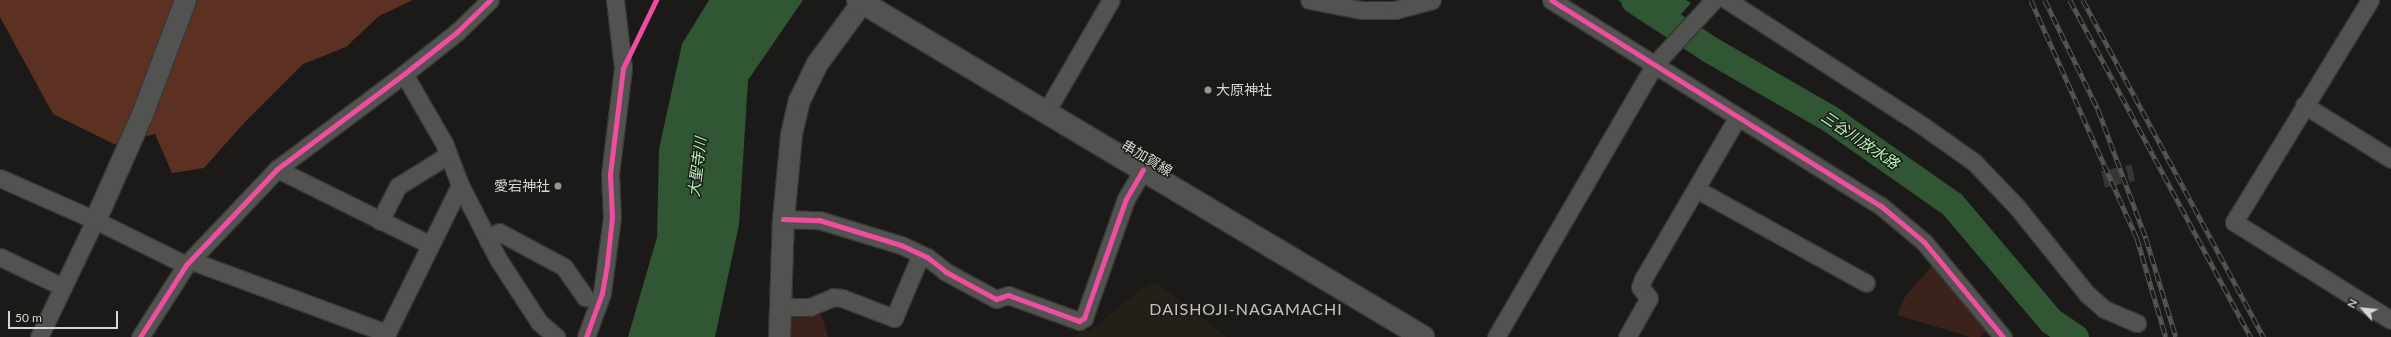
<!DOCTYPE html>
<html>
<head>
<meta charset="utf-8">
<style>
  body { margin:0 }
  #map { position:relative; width:2391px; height:337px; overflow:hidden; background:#1b1a18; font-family:Lato,"Noto Sans JP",sans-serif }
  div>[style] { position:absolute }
  .built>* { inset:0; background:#232018 }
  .green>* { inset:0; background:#3b221a }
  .forest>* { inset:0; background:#5d3122 }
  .water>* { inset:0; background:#305633 }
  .river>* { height:27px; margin:-13.5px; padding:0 13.5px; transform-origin:13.5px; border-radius:13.5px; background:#305633 }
  .minor-tunnel>* { height:17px; margin-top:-8.5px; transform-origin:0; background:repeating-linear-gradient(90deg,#373634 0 17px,transparent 0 25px) }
  .roads { filter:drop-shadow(1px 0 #373736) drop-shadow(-1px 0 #373736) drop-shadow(0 1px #373736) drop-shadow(0 -1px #373736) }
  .minor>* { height:17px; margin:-8.5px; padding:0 8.5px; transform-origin:8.5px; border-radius:8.5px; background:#525251 }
  .tertiary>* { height:21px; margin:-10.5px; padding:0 10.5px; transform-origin:10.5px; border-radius:10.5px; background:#525251 }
  .secondary>* { height:22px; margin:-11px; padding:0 11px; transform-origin:11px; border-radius:11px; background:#525251 }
  .rail>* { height:4.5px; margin-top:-2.25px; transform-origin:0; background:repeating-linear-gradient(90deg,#1c1b17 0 9px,#575655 0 18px); box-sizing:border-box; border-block:1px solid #575655 }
  .cycleway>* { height:5px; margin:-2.5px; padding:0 2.5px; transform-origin:2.5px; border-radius:2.5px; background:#ef4d9e }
  .dots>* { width:11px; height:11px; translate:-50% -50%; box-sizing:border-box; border:2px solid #1c1b17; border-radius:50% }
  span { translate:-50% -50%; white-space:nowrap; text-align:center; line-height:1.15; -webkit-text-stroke:3px #1c1b17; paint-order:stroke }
  .poi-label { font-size:14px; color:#d7d6d4 }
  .left { translate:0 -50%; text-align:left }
  .right { translate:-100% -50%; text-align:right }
  .street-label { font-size:14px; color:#d7d6d4 }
  .water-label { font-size:15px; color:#aff2b4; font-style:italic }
  .quarter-label { font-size:16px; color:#c5c4bf; letter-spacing:1px }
  .north { position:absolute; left:2343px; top:289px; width:40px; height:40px; -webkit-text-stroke:3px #1c1b17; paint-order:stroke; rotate:297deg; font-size:11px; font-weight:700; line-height:16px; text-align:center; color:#d7d6d4 }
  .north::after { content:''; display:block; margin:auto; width:14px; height:18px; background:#d7d6d4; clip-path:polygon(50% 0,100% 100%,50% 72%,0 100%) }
  .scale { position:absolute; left:8px; top:311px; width:110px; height:18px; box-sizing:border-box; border:2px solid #d7d6d4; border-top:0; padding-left:5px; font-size:12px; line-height:14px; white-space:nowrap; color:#d7d6d4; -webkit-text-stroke:3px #1c1b17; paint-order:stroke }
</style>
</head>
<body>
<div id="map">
  <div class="built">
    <i style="clip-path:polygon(1156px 282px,1227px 337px,1074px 337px,1080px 329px,1090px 331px,1141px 289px)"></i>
  </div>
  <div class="green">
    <i style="clip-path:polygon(1933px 265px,1989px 328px,1980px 337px,1970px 337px,1897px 315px,1904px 298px)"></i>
    <i style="clip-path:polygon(815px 311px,822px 316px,828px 337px,787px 337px,789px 312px)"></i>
  </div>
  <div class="forest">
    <i style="clip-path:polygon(0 0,413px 0,379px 16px,346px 47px,303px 64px,244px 123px,204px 168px,172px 173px,155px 134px,114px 144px,53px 114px,0 17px)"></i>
  </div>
  <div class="water">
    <i style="clip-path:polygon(709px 0,803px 0,748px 80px,739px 225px,715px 337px,628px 337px,657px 237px,659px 149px,682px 44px)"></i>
    <i style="clip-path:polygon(1618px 0,1686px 0,1691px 3px,1666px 31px)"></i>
  </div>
  <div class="river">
    <i style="left:1634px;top:0;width:92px;rotate:33deg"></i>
    <i style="left:1711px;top:50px;width:136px;rotate:30deg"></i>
    <i style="left:1829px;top:118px;width:150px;rotate:35deg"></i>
    <i style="left:1952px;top:204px;width:153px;rotate:49.8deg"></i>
    <i style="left:2051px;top:321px;width:29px;rotate:34deg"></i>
  </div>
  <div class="minor-tunnel">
    <i style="left:2103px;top:179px;width:31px;rotate:-13deg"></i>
  </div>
  <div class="roads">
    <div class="minor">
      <i style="left:1309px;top:0;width:53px;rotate:10.9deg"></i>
      <i style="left:1361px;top:10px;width:34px"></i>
      <i style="left:1395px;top:10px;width:38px;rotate:-15deg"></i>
      <i style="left:1551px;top:0;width:389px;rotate:32deg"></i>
      <i style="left:1881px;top:206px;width:56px;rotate:39.9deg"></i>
      <i style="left:1924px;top:242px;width:124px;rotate:50.3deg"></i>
      <i style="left:1727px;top:0;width:233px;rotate:32.7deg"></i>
      <i style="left:1923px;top:126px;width:62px;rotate:35.2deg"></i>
      <i style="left:1974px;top:162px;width:62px;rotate:46.3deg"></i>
      <i style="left:2017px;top:207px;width:112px;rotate:51.2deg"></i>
      <i style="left:2087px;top:294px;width:23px;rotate:41deg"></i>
      <i style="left:2104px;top:309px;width:36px;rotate:23deg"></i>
      <i style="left:2370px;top:0;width:260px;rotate:121.5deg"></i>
      <i style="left:2234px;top:222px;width:185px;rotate:32deg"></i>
      <i style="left:404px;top:74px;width:80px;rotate:59.9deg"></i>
      <i style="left:444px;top:143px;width:45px;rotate:69.1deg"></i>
      <i style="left:460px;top:185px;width:83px;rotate:62.8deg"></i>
      <i style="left:498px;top:259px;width:75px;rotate:56.9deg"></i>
      <i style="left:539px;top:322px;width:23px;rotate:41deg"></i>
      <i style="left:2304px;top:105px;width:102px;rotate:31.8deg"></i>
      <i style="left:1046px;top:112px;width:129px;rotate:-59.9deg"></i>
      <i style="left:277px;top:169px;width:169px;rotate:26.3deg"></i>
      <i style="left:0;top:178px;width:104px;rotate:23.9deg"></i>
      <i style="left:95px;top:220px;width:102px;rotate:26.3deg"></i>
      <i style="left:1696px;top:189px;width:194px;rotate:28.9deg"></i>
      <i style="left:783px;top:219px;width:36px;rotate:2deg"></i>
      <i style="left:819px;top:220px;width:86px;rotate:17deg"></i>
      <i style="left:901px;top:245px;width:29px;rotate:25deg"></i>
      <i style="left:927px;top:257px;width:24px;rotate:38deg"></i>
      <i style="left:946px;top:272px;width:57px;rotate:28.4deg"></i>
      <i style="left:996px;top:299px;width:13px;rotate:-18deg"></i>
      <i style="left:1008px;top:295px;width:76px;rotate:20.1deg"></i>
      <i style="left:1079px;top:321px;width:6px;rotate:-31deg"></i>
      <i style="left:1084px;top:318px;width:126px;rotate:-70.6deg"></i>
      <i style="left:1126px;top:199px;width:34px;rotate:-60deg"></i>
      <i style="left:380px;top:221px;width:39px;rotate:-63deg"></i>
      <i style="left:398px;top:186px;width:59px;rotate:-31.8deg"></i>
      <i style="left:488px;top:241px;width:14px;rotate:-39deg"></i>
      <i style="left:499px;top:232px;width:74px;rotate:28.3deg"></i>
      <i style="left:564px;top:267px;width:37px;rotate:55deg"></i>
      <i style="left:0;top:257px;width:70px;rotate:25.5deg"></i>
      <i style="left:192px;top:261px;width:208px;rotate:20.3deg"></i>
      <i style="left:781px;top:307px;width:29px"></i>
      <i style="left:810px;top:307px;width:25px;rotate:-23deg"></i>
      <i style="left:833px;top:297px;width:9px;rotate:6deg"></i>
      <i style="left:842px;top:298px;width:56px;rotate:21deg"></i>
      <i style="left:894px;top:318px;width:69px;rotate:-67.1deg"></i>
      <i style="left:39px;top:337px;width:130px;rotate:-64.4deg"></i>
      <i style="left:140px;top:337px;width:85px;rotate:-57.4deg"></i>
      <i style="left:186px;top:265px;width:132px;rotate:-46.5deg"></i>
      <i style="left:277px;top:169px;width:159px;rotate:-36.8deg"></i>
      <i style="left:404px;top:74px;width:68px;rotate:-38.4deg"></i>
      <i style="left:457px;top:32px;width:46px;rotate:-44.1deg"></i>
      <i style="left:385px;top:337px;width:169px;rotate:-63.7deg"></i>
      <i style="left:586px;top:337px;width:47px;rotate:-70deg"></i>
      <i style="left:602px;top:293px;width:77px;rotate:-82.5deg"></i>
      <i style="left:612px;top:217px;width:43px;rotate:-92.7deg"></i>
      <i style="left:610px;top:174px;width:107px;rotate:-83deg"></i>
      <i style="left:623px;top:68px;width:68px;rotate:-96.7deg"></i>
      <i style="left:1496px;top:337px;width:315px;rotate:-59.8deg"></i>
      <i style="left:1654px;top:65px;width:88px;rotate:-47.3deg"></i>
      <i style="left:1627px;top:337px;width:45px;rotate:-60.6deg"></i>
      <i style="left:1649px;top:298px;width:14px;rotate:-129deg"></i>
      <i style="left:1640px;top:287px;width:9px;rotate:-69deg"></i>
      <i style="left:1643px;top:279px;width:186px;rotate:-59.7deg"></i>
    </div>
    <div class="tertiary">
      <i style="left:95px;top:220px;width:116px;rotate:-66.1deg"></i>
      <i style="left:142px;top:114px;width:122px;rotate:-69.3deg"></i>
      <i style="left:779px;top:337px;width:118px;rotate:-88.1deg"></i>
      <i style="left:783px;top:219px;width:85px;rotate:-84.6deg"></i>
      <i style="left:791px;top:134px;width:35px;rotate:-77deg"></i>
      <i style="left:799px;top:100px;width:41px;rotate:-64.1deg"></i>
      <i style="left:817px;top:63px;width:76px;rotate:-53.6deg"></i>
    </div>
    <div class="secondary">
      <i style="left:858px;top:0;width:658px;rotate:30.81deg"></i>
    </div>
  </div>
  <div class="rail">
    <i style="left:2031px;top:0;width:261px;rotate:66deg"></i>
    <i style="left:2137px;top:238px;width:103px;rotate:73.7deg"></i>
    <i style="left:2045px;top:0;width:121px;rotate:64.1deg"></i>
    <i style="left:2098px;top:109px;width:138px;rotate:69.6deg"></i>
    <i style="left:2146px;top:238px;width:103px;rotate:73.1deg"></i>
    <i style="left:2070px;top:0;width:383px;rotate:61.8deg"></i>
    <i style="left:2083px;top:0;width:383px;rotate:61.8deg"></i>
  </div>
  <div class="cycleway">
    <i style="left:1551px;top:0;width:389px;rotate:32deg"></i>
    <i style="left:1881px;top:206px;width:56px;rotate:39.9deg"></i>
    <i style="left:1924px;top:242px;width:124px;rotate:50.3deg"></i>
    <i style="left:783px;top:219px;width:36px;rotate:2deg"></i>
    <i style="left:819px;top:220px;width:86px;rotate:17deg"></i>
    <i style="left:901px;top:245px;width:29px;rotate:25deg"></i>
    <i style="left:927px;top:257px;width:24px;rotate:38deg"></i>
    <i style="left:946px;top:272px;width:57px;rotate:28.4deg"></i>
    <i style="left:996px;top:299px;width:13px;rotate:-18deg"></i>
    <i style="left:1008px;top:295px;width:76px;rotate:20.1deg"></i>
    <i style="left:1079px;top:321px;width:6px;rotate:-31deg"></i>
    <i style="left:1084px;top:318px;width:126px;rotate:-70.6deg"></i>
    <i style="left:1126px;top:199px;width:34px;rotate:-60deg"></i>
    <i style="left:140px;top:337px;width:85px;rotate:-57.4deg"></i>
    <i style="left:186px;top:265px;width:132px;rotate:-46.5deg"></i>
    <i style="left:277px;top:169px;width:159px;rotate:-36.8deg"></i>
    <i style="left:404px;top:74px;width:68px;rotate:-38.4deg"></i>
    <i style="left:457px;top:32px;width:46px;rotate:-44.1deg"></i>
    <i style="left:586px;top:337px;width:47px;rotate:-70deg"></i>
    <i style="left:602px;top:293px;width:29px;rotate:-80deg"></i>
    <i style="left:607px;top:264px;width:47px;rotate:-83.9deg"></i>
    <i style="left:612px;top:217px;width:43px;rotate:-92.7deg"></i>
    <i style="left:610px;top:174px;width:107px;rotate:-83deg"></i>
    <i style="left:623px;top:68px;width:76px;rotate:-64.1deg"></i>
  </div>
  <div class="dots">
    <i style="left:1208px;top:90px;background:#959492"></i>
    <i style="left:558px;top:186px;background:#959492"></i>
  </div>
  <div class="poi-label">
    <span class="left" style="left:1216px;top:90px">大原神社</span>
    <span class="right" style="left:550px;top:186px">愛宕神社</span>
  </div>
  <div class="street-label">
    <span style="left:1147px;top:158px;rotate:31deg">串加賀線</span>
  </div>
  <div class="water-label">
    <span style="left:1860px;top:140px;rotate:34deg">三谷川放水路</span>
    <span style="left:697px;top:167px;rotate:-83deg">大聖寺川</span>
  </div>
  <div class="quarter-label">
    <span style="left:1246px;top:309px">DAISHOJI-NAGAMACHI</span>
  </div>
  <div class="north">N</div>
  <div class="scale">50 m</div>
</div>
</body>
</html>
